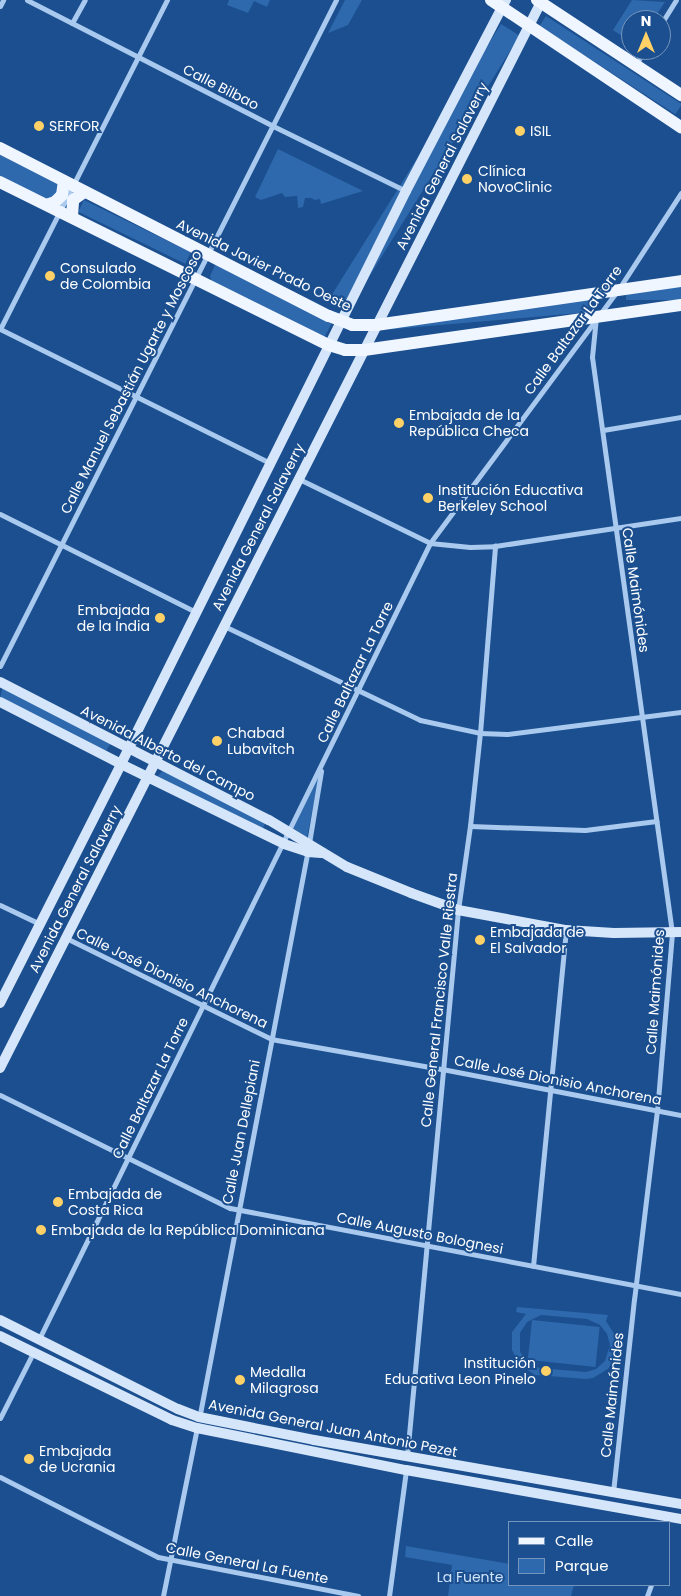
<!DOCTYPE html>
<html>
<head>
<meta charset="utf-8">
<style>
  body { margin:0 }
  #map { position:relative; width:681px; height:1596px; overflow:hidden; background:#1b4f8f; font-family:Poppins,sans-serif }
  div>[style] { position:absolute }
  .green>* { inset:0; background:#2e69ad; transform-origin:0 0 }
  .street>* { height:5px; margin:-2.5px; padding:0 2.5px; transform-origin:2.5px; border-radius:2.5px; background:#a9c9ee }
  .secondary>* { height:10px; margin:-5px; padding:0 5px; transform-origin:5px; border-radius:5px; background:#d6e6fa }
  .primary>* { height:12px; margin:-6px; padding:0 6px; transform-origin:6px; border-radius:6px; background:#f0f6ff }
  .dots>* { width:14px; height:14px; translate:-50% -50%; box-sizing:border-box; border:2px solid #1b4f8f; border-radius:50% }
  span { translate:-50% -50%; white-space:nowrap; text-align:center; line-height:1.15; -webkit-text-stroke:4px #1b4f8f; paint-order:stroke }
  .street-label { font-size:14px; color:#fff }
  .poi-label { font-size:14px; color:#fff }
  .left { translate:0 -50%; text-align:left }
  .right { translate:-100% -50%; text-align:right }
  .park-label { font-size:14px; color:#cfe3fa }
  .legend { position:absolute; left:508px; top:1521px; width:162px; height:65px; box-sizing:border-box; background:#1b4f8f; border:1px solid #7695bc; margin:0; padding:6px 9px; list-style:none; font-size:15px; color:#fff }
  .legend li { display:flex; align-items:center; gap:10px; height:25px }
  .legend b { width:25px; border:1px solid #7695bc }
  .north { position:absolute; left:621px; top:10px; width:50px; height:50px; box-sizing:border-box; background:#1b4f8f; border:1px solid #7695bc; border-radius:50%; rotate:0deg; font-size:14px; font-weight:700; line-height:20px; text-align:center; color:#fff }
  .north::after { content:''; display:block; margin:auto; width:18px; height:22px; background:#ffd166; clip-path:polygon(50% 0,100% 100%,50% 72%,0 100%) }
</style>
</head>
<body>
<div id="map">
  <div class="green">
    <i style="clip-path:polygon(229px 0,270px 0,267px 7px,254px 1px,248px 13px,227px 5px)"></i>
    <i style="clip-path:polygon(345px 0,362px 0,348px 25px,328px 33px)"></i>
    <i style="clip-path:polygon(632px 0,665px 2px,653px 20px,631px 20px,631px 42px,613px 30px)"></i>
    <i style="left:546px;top:16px;width:162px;height:12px;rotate:33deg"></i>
    <i style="left:501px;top:24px;width:22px;height:319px;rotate:32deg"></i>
    <i style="clip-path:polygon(278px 149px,363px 191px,321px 204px,320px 199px,315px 200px,311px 198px,305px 198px,303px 207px,298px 208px,297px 196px,285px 197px,282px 193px,261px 200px,255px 197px)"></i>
    <i style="clip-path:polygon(0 155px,60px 184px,53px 201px,0 177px)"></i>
    <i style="left:84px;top:200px;width:119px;height:13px;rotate:26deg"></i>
    <i style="clip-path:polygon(215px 265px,220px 265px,333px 321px,324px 338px,212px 283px,210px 276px)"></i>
    <i style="left:681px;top:287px;width:13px;height:55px;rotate:90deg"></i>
    <i style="left:589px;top:300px;width:12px;height:202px;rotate:85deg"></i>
    <i style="clip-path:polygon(3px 686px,111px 743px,106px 751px,0 698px)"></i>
    <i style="clip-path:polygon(164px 769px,267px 820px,263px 828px,157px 777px)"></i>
    <i style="clip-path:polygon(319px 775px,307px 838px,292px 832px)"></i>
    <i style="clip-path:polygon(evenodd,517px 1307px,608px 1315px,606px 1321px,616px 1337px,618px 1343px,615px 1357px,608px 1369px,593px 1378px,586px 1379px,535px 1375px,519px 1364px,512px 1350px,512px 1332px,526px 1314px,516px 1312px,517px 1307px,541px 1315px,587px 1319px,600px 1325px,607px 1334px,610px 1345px,605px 1361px,596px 1369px,586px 1372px,539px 1368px,529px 1363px,520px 1352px,520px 1333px,527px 1322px,541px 1315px)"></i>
    <i style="left:532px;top:1320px;width:68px;height:40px;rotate:6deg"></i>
    <i style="clip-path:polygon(406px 1546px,510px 1564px,510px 1585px,574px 1585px,571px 1596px,448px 1596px,452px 1565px,405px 1557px)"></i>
  </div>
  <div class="street">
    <i style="left:27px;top:0;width:276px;rotate:27.1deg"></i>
    <i style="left:273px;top:126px;width:148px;rotate:26deg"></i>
    <i style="left:0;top:6px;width:7px;rotate:-63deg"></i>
    <i style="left:72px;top:23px;width:26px;rotate:-61deg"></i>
    <i style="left:661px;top:24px;width:28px;rotate:-58deg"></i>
    <i style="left:636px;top:64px;width:17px;rotate:-57deg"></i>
    <i style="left:596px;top:317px;width:40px;rotate:95.7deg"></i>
    <i style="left:592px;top:357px;width:582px;rotate:82.09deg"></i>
    <i style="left:672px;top:933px;width:178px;rotate:94.8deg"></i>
    <i style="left:657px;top:1110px;width:190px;rotate:96.9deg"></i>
    <i style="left:634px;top:1299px;width:194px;rotate:96.2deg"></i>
    <i style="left:0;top:329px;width:369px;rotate:-63.1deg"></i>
    <i style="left:0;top:329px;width:301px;rotate:26.4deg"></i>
    <i style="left:603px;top:430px;width:79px;rotate:-9.5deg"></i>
    <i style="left:299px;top:479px;width:146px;rotate:26deg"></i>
    <i style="left:430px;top:543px;width:40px;rotate:5.7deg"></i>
    <i style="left:470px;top:547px;width:25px;rotate:-2deg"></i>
    <i style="left:495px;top:546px;width:188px;rotate:-8.6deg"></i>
    <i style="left:0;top:514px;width:219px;rotate:26.6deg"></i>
    <i style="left:224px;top:626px;width:217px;rotate:25.6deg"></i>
    <i style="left:420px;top:720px;width:61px;rotate:12.2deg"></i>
    <i style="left:480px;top:733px;width:27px;rotate:2deg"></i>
    <i style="left:507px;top:734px;width:175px;rotate:-7.2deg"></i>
    <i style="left:0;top:666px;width:746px;rotate:-63.23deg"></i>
    <i style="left:470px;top:826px;width:115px;rotate:2deg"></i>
    <i style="left:585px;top:830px;width:72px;rotate:-7.2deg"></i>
    <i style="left:0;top:905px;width:44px;rotate:25.4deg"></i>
    <i style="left:66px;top:938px;width:229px;rotate:26.2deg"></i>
    <i style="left:271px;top:1039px;width:174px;rotate:10deg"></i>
    <i style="left:442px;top:1069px;width:243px;rotate:10.9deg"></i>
    <i style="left:0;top:1095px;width:256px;rotate:26.2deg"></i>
    <i style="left:230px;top:1208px;width:459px;rotate:10.8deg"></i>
    <i style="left:533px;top:1266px;width:338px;rotate:-84.4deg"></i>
    <i style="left:39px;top:1339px;width:887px;rotate:-63.84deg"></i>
    <i style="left:430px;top:543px;width:315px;rotate:-53.4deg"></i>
    <i style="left:618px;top:290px;width:116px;rotate:-57deg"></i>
    <i style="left:0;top:1418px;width:73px;rotate:-63.1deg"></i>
    <i style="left:199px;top:1419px;width:580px;rotate:-79.17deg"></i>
    <i style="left:308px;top:849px;width:79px;rotate:-80.5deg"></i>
    <i style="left:407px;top:1456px;width:548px;rotate:-84.66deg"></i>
    <i style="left:458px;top:910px;width:85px;rotate:-81.9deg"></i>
    <i style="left:470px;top:826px;width:94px;rotate:-83.9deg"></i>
    <i style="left:480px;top:733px;width:188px;rotate:-85.4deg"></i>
    <i style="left:0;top:1477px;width:177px;rotate:26.9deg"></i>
    <i style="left:158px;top:1557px;width:204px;rotate:11deg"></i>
    <i style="left:163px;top:1596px;width:172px;rotate:-78.6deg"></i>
    <i style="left:389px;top:1596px;width:127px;rotate:-82.3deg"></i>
    <i style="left:647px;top:1596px;width:12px;rotate:-70deg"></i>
  </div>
  <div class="secondary">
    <i style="left:0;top:682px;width:302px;rotate:27.2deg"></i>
    <i style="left:269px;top:820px;width:91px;rotate:31.1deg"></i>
    <i style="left:347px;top:867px;width:69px;rotate:22.1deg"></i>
    <i style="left:411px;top:893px;width:50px;rotate:19.9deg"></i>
    <i style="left:458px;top:910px;width:110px;rotate:10.5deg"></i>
    <i style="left:566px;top:930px;width:48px;rotate:3.6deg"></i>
    <i style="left:614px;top:933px;width:67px;rotate:-0.9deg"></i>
    <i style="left:0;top:702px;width:136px;rotate:27.1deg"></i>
    <i style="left:121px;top:764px;width:182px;rotate:26.1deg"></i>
    <i style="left:284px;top:844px;width:25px;rotate:18deg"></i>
    <i style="left:308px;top:852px;width:13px;rotate:4deg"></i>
    <i style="left:0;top:1003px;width:268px;rotate:-63.1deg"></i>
    <i style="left:121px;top:764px;width:640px;rotate:-63.56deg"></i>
    <i style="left:406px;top:191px;width:216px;rotate:-62.4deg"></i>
    <i style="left:0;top:1068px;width:1198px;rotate:-63.09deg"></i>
    <i style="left:0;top:1320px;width:199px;rotate:26.6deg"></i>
    <i style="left:178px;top:1409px;width:22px;rotate:21deg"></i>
    <i style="left:199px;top:1417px;width:117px;rotate:11.3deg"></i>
    <i style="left:314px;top:1440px;width:373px;rotate:9.9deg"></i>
    <i style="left:0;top:1336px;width:191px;rotate:26deg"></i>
    <i style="left:172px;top:1420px;width:26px;rotate:18deg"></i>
    <i style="left:197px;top:1428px;width:213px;rotate:11.4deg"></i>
    <i style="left:406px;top:1470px;width:279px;rotate:10.1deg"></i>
  </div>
  <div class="primary">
    <i style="left:491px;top:0;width:229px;rotate:33.8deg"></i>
    <i style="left:537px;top:0;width:173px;rotate:33.4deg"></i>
    <i style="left:0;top:148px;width:369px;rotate:27.1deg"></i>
    <i style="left:329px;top:316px;width:25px;rotate:21deg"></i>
    <i style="left:352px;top:325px;width:24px"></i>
    <i style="left:376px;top:325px;width:308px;rotate:-8.2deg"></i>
    <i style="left:0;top:182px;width:367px;rotate:26.4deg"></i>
    <i style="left:329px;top:345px;width:17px;rotate:17deg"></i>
    <i style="left:345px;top:350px;width:19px"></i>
    <i style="left:364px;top:350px;width:320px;rotate:-8.1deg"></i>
    <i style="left:49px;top:204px;width:6px;rotate:-18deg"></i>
    <i style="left:55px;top:202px;width:10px;rotate:-45deg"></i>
    <i style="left:62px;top:195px;width:14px;rotate:-82deg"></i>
    <i style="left:72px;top:216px;width:16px;rotate:-86deg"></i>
    <i style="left:73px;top:200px;width:14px;rotate:-36deg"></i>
  </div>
  <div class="dots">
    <i style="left:39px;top:126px;background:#ffd166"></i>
    <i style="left:520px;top:131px;background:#ffd166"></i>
    <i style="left:467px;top:179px;background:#ffd166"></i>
    <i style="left:50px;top:276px;background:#ffd166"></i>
    <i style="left:399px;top:423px;background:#ffd166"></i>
    <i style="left:428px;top:498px;background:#ffd166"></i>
    <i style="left:160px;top:618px;background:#ffd166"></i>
    <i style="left:217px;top:741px;background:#ffd166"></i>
    <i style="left:480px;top:940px;background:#ffd166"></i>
    <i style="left:58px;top:1202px;background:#ffd166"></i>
    <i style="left:41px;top:1230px;background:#ffd166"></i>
    <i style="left:546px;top:1371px;background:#ffd166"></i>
    <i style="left:240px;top:1380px;background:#ffd166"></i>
    <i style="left:29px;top:1459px;background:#ffd166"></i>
  </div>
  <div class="street-label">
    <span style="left:221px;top:87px;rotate:27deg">Calle Bilbao</span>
    <span style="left:442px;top:166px;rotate:-63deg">Avenida General Salaverry</span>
    <span style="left:264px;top:265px;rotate:26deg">Avenida Javier Prado Oeste</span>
    <span style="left:573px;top:330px;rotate:-54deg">Calle Baltazar La Torre</span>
    <span style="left:131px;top:382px;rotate:-63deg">Calle Manuel Sebastián Ugarte y Moscoso</span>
    <span style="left:258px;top:527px;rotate:-63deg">Avenida General Salaverry</span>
    <span style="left:636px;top:590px;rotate:82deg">Calle Maimónides</span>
    <span style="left:355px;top:672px;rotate:-64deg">Calle Baltazar La Torre</span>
    <span style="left:168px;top:753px;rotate:27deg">Avenida Alberto del Campo</span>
    <span style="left:75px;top:889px;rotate:-63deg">Avenida General Salaverry</span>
    <span style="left:172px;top:978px;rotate:26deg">Calle José Dionisio Anchorena</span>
    <span style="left:655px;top:992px;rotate:-86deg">Calle Maimónides</span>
    <span style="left:439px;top:1000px;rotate:-84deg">Calle General Francisco Valle Riestra</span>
    <span style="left:558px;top:1080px;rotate:11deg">Calle José Dionisio Anchorena</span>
    <span style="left:150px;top:1088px;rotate:-64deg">Calle Baltazar La Torre</span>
    <span style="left:241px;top:1132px;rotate:-79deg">Calle Juan Dellepiani</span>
    <span style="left:420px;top:1233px;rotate:11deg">Calle Augusto Bolognesi</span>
    <span style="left:612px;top:1395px;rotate:-84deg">Calle Maimónides</span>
    <span style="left:333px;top:1428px;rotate:11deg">Avenida General Juan Antonio Pezet</span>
    <span style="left:247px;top:1563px;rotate:11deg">Calle General La Fuente</span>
  </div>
  <div class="poi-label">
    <span class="left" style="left:49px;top:126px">SERFOR</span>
    <span class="left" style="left:530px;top:131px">ISIL</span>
    <span class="left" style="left:478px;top:179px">Clínica<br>NovoClinic</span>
    <span class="left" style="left:60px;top:276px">Consulado<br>de Colombia</span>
    <span class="left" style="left:409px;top:423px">Embajada de la<br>República Checa</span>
    <span class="left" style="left:438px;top:498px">Institución Educativa<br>Berkeley School</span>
    <span class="right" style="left:150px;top:618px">Embajada<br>de la India</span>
    <span class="left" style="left:227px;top:741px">Chabad<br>Lubavitch</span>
    <span class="left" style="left:490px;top:940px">Embajada de<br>El Salvador</span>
    <span class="left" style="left:68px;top:1202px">Embajada de<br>Costa Rica</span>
    <span class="left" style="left:51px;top:1230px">Embajada de la República Dominicana</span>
    <span class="right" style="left:536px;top:1371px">Institución<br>Educativa Leon Pinelo</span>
    <span class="left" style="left:250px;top:1380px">Medalla<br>Milagrosa</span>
    <span class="left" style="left:39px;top:1459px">Embajada<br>de Ucrania</span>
  </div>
  <div class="park-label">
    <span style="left:470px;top:1577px">La Fuente</span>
  </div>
  <ul class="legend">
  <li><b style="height:6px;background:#f0f6ff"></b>Calle</li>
  <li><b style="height:14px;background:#2e69ad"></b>Parque</li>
  </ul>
  <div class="north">N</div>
</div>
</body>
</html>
